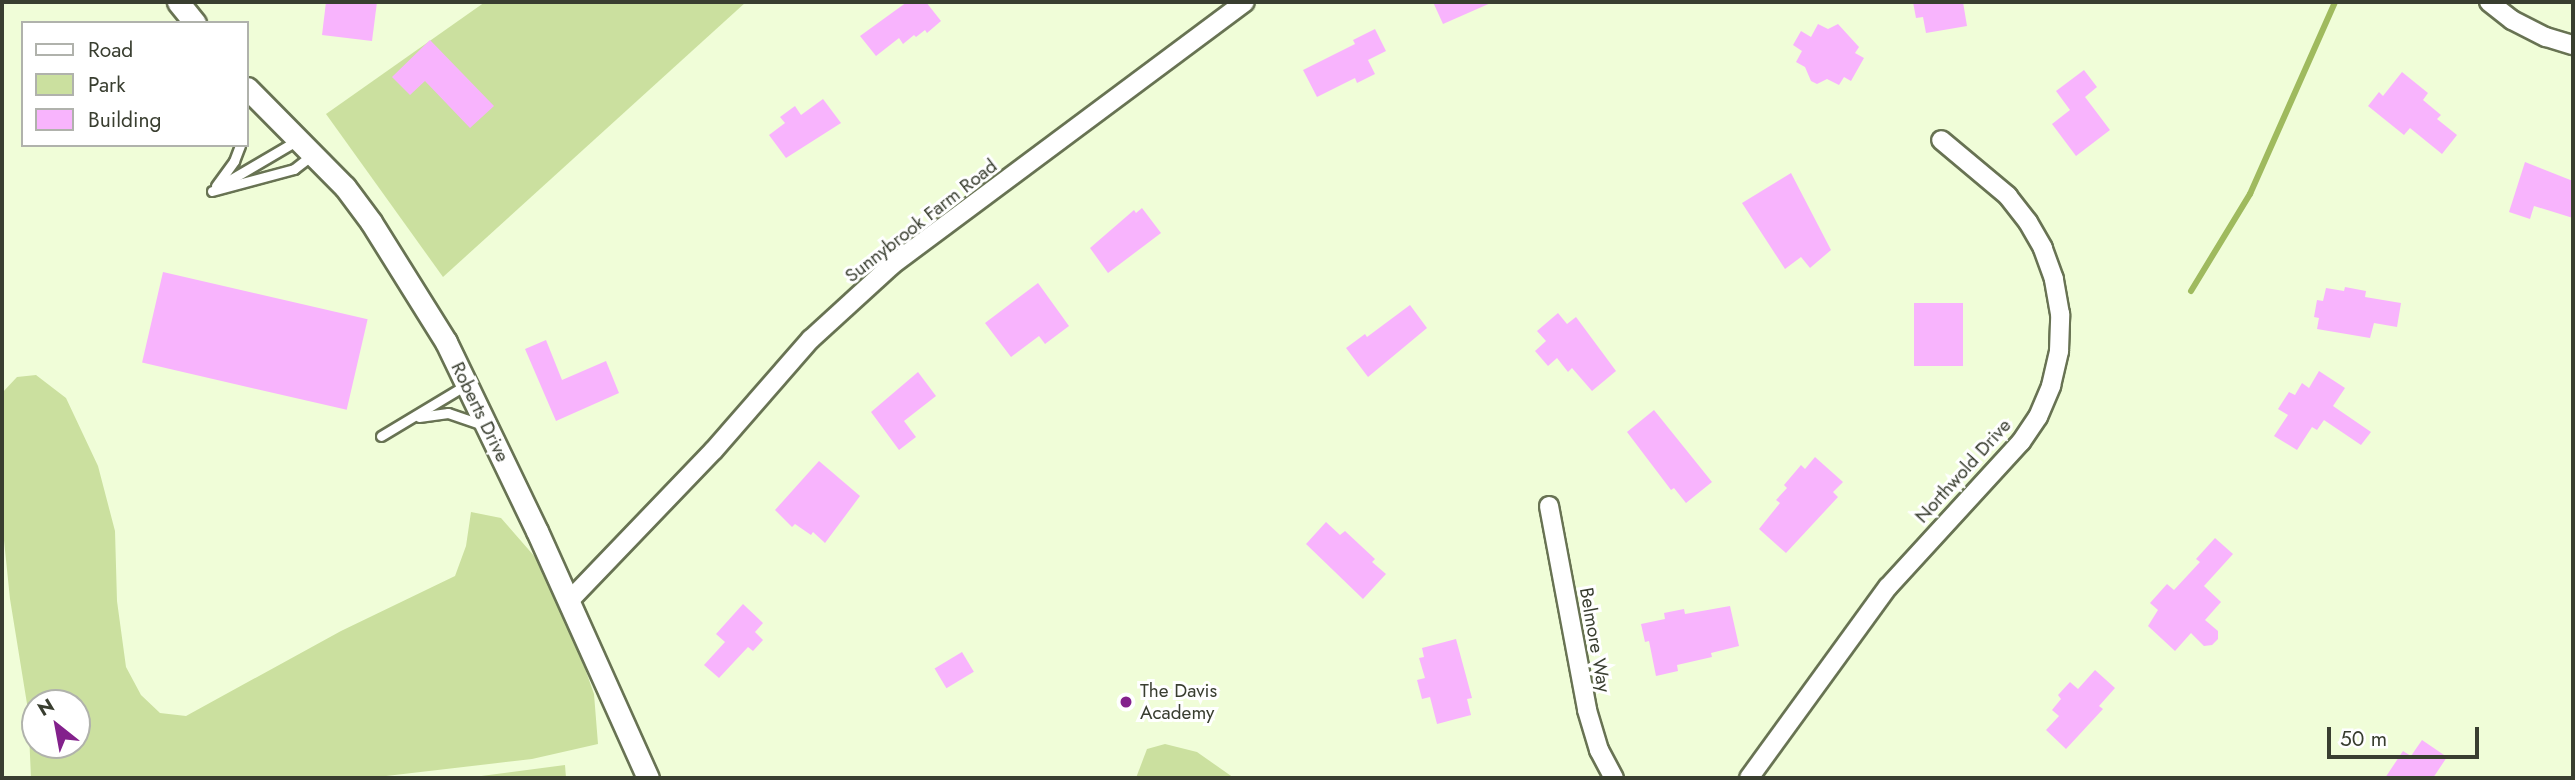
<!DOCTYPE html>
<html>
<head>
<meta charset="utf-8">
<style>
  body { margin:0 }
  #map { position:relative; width:2575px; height:780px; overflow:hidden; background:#f0fdd8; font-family:Jost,sans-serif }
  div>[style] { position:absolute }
  .green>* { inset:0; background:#cbe09f }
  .stream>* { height:6px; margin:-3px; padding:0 3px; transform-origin:3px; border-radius:3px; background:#9fba5e }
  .building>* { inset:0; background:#f8b4fd; transform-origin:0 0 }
  .roads { filter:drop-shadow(2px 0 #687353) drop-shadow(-2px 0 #687353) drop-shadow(0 2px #687353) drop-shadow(0 -2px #687353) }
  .service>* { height:9px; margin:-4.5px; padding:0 4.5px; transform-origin:4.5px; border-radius:4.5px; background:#fff }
  .minor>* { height:18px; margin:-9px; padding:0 9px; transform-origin:9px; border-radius:9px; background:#fff }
  .tertiary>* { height:21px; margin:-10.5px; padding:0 10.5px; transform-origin:10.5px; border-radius:10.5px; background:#fff }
  .dots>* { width:19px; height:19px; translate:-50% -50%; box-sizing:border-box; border:4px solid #fff; border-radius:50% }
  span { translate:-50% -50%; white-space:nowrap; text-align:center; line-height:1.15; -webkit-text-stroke:6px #fff; paint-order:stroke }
  .street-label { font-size:19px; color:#393e30 }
  .poi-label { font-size:19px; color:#393e30 }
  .left { translate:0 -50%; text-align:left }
  .frame { position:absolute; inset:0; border:4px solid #393e30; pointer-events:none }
  .legend { position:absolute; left:21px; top:21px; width:228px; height:126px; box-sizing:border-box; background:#fff; border:2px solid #b0b2ac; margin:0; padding:9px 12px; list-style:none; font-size:21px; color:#393e30 }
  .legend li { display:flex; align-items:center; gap:14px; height:35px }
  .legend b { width:35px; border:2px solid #b0b2ac }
  .north { position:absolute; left:21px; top:689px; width:70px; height:70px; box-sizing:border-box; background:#fff; border:2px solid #b0b2ac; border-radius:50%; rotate:329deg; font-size:19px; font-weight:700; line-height:28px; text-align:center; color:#393e30 }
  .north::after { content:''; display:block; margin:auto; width:24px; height:32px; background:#83218c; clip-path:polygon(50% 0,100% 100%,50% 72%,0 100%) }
  .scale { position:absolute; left:2327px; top:727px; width:152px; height:32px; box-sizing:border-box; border:4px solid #393e30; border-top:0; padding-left:9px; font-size:21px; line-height:24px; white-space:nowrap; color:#393e30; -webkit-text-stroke:5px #fff; paint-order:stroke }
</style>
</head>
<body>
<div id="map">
  <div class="green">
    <i style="clip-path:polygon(485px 2px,746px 2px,443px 277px,326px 114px)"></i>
    <i style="clip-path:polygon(evenodd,36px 375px,66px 398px,98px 466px,115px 531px,117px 601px,126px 667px,141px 695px,160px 713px,186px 716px,341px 631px,455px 576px,466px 546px,471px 512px,501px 518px,535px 557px,570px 626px,594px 694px,598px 744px,532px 759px,369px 778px,31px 778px,28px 710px,10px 599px,2px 521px,2px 393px,17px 377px,36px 375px,35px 703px,77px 703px,77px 745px,35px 745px,35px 703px)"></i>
    <i style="clip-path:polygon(1165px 744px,1197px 752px,1234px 778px,1136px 778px,1147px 749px)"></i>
    <i style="clip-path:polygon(565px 765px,566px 778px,466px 778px)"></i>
  </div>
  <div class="stream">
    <i style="left:2191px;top:291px;width:114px;rotate:-58.7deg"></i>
    <i style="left:2250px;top:194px;width:210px;rotate:-66.1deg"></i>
  </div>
  <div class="building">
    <i style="clip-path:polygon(326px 2px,377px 2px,372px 41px,322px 35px)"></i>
    <i style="clip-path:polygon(907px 2px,926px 2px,941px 21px,927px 33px,925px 30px,916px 37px,914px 35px,903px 44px,899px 38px,876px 56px,860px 36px)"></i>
    <i style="clip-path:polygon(1433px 2px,1493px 2px,1443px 24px)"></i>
    <i style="clip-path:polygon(1913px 2px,1963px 2px,1967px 26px,1926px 33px,1923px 17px,1916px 18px)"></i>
    <i style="clip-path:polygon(1818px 24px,1828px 29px,1838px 24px,1859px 47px,1855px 53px,1864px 58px,1851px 81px,1844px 77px,1839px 85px,1827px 79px,1817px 84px,1811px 81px,1805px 67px,1796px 62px,1802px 51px,1793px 45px,1801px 31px,1811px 37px)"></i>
    <i style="clip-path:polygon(1375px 29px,1386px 51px,1368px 60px,1375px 74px,1357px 83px,1355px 78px,1317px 97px,1303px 70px,1355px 44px,1353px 40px)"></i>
    <i style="clip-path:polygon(430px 40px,494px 106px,470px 128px,425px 81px,410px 95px,392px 77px)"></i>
    <i style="clip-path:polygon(2084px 70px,2097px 87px,2085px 97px,2110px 130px,2076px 156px,2052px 124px,2070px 110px,2056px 91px)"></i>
    <i style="clip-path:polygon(2402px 72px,2428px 93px,2423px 100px,2441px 115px,2437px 119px,2457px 135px,2442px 154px,2410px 128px,2404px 135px,2368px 106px,2379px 92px,2383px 96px)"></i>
    <i style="clip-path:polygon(823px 99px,841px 123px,786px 158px,769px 135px,785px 123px,780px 117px,795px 106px,801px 115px)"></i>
    <i style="clip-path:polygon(2525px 162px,2573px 181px,2573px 218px,2534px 206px,2530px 219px,2509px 212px)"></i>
    <i style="clip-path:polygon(1791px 173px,1831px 250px,1810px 268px,1801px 257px,1785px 269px,1742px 203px)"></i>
    <i style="clip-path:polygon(1142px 208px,1161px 233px,1108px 273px,1090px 248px,1134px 210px,1136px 213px)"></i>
    <i style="left:163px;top:272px;width:210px;height:93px;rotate:13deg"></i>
    <i style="clip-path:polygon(1038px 283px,1069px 326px,1045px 344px,1039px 336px,1011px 357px,985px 323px)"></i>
    <i style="clip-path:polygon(2345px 287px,2366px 291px,2365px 297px,2401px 303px,2397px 327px,2374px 323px,2370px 338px,2317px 329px,2319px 318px,2314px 317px,2317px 300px,2323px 301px,2326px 288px,2344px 291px)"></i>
    <i style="left:1914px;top:303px;width:49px;height:63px"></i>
    <i style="clip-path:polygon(1410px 305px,1427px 328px,1368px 377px,1346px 348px,1365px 334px,1367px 337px)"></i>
    <i style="clip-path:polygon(1558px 313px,1567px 324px,1576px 317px,1616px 371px,1592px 391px,1572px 368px,1568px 372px,1557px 358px,1548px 366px,1535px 351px,1546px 341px,1537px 331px)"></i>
    <i style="clip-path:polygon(546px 340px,562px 380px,606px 361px,619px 393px,556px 421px,525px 349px)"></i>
    <i style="clip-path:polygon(2319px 371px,2345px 388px,2333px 406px,2371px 432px,2361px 445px,2324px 420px,2317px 430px,2312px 427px,2297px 450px,2274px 436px,2288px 415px,2278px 409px,2289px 392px,2295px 395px,2302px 383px,2309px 388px)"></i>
    <i style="clip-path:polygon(918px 372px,936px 396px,904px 421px,916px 437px,899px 450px,871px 412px)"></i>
    <i style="clip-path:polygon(1654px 410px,1712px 482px,1686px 503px,1674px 488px,1671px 490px,1627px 432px)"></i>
    <i style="clip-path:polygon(1815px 457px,1843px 482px,1833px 492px,1838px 497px,1786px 553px,1759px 529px,1780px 503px,1776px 500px,1787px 488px,1784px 485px,1801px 465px,1805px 469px)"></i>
    <i style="clip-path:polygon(819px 461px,860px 496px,825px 543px,813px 532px,811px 535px,795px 524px,792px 527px,775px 510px)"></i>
    <i style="clip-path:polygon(1326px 522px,1340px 535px,1345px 531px,1375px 559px,1372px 562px,1386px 574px,1363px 599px,1306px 544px)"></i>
    <i style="clip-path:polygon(2215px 538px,2233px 554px,2204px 586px,2221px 602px,2205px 620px,2218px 631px,2218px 639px,2212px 645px,2204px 646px,2191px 633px,2175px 651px,2148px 626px,2158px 610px,2150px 603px,2167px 584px,2174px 590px,2200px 562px,2196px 559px)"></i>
    <i style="clip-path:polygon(743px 604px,763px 623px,755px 632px,763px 640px,753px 651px,748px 647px,719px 678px,704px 665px,725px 642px,716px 634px)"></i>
    <i style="clip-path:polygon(1730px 606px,1739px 646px,1711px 653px,1712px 657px,1677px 665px,1678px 671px,1656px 676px,1649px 641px,1645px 642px,1641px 624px,1665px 619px,1664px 613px,1684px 609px,1685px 614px)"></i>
    <i style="clip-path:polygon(1456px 639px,1472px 698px,1467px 699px,1471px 715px,1437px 724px,1430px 697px,1422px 699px,1417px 680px,1425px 678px,1419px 658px,1424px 657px,1422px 648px)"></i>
    <i style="left:962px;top:652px;width:23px;height:32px;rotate:59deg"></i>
    <i style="clip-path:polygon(2095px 670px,2115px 688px,2099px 706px,2103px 709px,2066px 749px,2046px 730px,2059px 716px,2052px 710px,2061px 699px,2058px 695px,2070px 682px,2078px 689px)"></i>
    <i style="clip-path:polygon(2422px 740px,2447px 757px,2433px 778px,2385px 778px,2403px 751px,2411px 756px)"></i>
  </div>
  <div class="roads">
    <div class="service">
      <i style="left:223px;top:184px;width:87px;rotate:-30.4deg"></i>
      <i style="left:216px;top:186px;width:31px;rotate:-54deg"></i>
      <i style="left:234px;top:161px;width:17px;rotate:-69deg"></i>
      <i style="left:212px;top:191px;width:85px;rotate:-15deg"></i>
      <i style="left:294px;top:169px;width:23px;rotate:-38deg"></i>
      <i style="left:419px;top:417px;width:29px;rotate:-8deg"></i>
      <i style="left:448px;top:413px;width:34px;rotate:19deg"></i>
      <i style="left:381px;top:436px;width:99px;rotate:-31deg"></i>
    </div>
    <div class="minor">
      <i style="left:2489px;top:2px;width:29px;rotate:38deg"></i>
      <i style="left:2512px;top:20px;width:38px;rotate:27deg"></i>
      <i style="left:2546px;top:37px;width:28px;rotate:17deg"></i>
      <i style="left:1549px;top:506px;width:208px;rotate:79.4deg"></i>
      <i style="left:1587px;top:710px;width:42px;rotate:73.3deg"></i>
      <i style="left:1599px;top:750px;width:32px;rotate:62deg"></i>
      <i style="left:569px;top:601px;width:209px;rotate:-46.2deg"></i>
      <i style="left:714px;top:450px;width:147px;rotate:-48.9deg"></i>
      <i style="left:811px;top:339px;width:110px;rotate:-42.4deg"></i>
      <i style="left:892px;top:265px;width:440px;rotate:-36.7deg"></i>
      <i style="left:1749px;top:778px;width:236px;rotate:-54deg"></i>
      <i style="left:1888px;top:587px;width:197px;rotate:-47.5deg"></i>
      <i style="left:2021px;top:442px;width:30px;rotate:-56deg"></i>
      <i style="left:2038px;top:417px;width:34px;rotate:-67deg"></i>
      <i style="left:2051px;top:386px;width:36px;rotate:-77deg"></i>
      <i style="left:2059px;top:351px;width:37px;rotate:-88deg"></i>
      <i style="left:2060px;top:314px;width:36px;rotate:-100deg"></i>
      <i style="left:2054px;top:279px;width:33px;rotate:-110deg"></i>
      <i style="left:2043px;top:248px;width:30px;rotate:-120deg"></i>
      <i style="left:2028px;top:222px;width:33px;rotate:-128deg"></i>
      <i style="left:2008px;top:196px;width:87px;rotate:-140.1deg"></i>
    </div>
    <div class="tertiary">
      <i style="left:178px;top:2px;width:27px;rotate:51deg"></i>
      <i style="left:247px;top:88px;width:139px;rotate:45.3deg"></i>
      <i style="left:345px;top:187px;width:44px;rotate:53.4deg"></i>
      <i style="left:371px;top:222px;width:142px;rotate:58deg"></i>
      <i style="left:446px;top:342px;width:210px;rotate:64.3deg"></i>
      <i style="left:537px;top:531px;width:271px;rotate:65.8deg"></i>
    </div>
  </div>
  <div class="dots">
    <i style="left:1126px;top:702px;background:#83218c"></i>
  </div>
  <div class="street-label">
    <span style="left:921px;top:221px;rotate:-38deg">Sunnybrook Farm Road</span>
    <span style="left:480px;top:412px;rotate:64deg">Roberts Drive</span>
    <span style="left:1963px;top:471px;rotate:-48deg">Northwold Drive</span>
    <span style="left:1595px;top:640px;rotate:80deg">Belmore Way</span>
  </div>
  <div class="poi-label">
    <span class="left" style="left:1140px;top:702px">The Davis<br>Academy</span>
  </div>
  <div class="frame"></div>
  <ul class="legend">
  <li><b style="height:9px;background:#fff"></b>Road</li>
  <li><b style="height:19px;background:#cbe09f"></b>Park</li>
  <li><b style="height:19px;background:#f8b4fd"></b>Building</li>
  </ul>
  <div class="north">N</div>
  <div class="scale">50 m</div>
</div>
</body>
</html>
